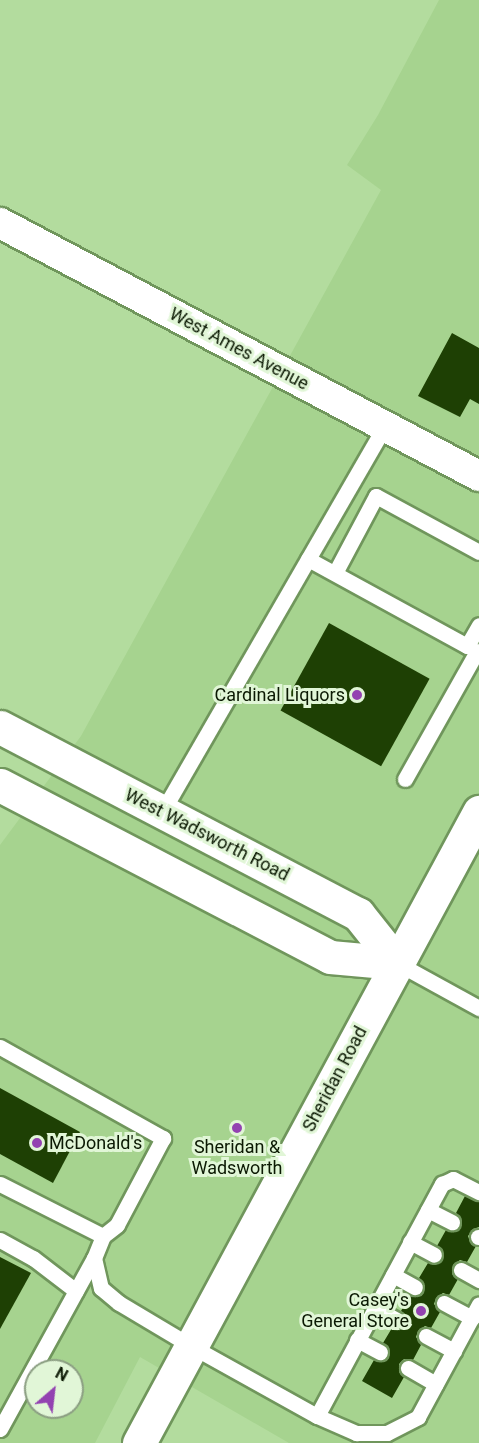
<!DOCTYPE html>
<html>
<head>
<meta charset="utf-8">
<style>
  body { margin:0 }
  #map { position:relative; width:479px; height:1443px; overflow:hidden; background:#b3dc9e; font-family:Roboto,sans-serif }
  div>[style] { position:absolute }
  .built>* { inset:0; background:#a6d38f }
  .building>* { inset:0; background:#1e4004; transform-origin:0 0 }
  .roads { filter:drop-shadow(2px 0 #70965c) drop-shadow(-2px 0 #70965c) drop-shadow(0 2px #70965c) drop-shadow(0 -2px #70965c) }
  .service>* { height:15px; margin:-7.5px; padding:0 7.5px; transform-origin:7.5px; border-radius:7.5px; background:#fff }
  .minor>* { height:30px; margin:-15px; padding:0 15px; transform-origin:15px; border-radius:15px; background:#fff }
  .secondary>* { height:33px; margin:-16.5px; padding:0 16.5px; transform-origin:16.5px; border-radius:16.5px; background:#fff }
  .primary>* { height:33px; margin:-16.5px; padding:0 16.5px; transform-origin:16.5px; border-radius:16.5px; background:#fff }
  .dots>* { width:16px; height:16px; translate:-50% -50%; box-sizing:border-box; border:3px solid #e1f6d7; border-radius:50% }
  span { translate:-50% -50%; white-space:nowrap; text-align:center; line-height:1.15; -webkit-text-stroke:6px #e1f6d7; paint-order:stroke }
  .street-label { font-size:18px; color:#0b1903 }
  .poi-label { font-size:18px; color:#0b1903 }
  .right { translate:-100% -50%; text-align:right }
  .left { translate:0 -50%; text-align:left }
  .north { position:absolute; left:24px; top:1359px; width:60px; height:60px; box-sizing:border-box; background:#e1f6d7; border:2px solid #8b9e82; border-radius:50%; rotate:28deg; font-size:16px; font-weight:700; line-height:24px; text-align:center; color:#0b1903 }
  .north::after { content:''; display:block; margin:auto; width:21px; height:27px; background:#9342b1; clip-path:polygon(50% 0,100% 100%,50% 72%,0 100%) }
</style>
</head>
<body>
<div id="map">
  <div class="built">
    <i style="clip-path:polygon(evenodd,439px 0,479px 0,479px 1443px,289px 1443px,140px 1357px,95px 1443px,0 1443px,0 845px,81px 736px,381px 190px,347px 165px,378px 115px,439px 0,36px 1371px,72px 1371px,72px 1407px,36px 1407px,36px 1371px)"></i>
  </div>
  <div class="building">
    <i style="clip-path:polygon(452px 333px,479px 348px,479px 404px,470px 399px,460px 417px,418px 396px)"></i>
    <i style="left:329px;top:623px;width:115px;height:100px;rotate:29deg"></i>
    <i style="clip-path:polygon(0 1088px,80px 1132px,53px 1183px,0 1154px)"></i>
    <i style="clip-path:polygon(465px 1196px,479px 1202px,479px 1227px,473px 1229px,468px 1236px,470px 1242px,476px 1246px,467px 1262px,460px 1260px,453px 1265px,452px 1274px,458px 1279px,449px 1295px,443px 1293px,436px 1298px,434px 1304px,440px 1312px,431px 1328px,425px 1326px,418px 1331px,416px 1337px,421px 1345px,413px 1360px,404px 1359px,399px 1364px,399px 1372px,404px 1377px,392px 1398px,362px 1381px,374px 1360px,381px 1362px,388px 1357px,388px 1347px,383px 1343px,392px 1328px,398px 1330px,405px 1325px,406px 1315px,401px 1311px,410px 1295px,416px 1297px,423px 1292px,425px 1286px,419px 1278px,428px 1263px,435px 1265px,442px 1260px,443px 1250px,437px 1246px,446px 1230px,453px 1232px,460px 1227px,462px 1221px,456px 1213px)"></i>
    <i style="clip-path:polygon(0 1257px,31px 1273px,0 1329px)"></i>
  </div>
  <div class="roads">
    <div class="service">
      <i style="left:308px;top:559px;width:181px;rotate:28.7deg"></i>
      <i style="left:467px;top:646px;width:24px;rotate:-60deg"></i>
      <i style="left:335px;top:573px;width:87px;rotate:-62deg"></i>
      <i style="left:376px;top:496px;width:117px;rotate:28.5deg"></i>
      <i style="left:405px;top:779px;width:147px;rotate:-60.6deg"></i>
      <i style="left:162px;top:812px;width:446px;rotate:-60deg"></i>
      <i style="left:397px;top:963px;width:94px;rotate:28.8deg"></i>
      <i style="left:0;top:1047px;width:187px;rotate:29.2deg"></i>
      <i style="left:163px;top:1138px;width:98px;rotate:117.9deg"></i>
      <i style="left:117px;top:1225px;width:18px;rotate:142deg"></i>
      <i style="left:103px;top:1236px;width:24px;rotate:112deg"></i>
      <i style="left:94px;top:1258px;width:31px;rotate:77deg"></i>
      <i style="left:101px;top:1288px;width:23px;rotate:40deg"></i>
      <i style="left:119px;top:1303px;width:84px;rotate:30.8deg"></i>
      <i style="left:191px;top:1346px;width:144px;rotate:29.1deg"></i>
      <i style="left:317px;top:1416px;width:43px;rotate:23.6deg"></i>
      <i style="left:356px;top:1433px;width:31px"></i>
      <i style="left:387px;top:1433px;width:35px;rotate:-27deg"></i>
      <i style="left:418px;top:1417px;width:128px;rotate:-61.6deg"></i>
      <i style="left:0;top:1184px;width:115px;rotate:26.8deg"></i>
      <i style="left:428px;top:1210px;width:27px;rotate:27deg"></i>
      <i style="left:478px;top:1237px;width:1px"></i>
      <i style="left:0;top:1240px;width:38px;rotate:29deg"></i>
      <i style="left:33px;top:1258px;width:54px;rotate:37.5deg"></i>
      <i style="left:410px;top:1242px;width:27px;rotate:28deg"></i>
      <i style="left:461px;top:1270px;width:21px;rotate:29deg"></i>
      <i style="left:393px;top:1275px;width:25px;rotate:29deg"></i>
      <i style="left:444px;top:1303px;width:32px;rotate:28deg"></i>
      <i style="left:375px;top:1308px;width:25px;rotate:29deg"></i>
      <i style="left:426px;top:1336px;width:32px;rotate:28deg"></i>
      <i style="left:357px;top:1340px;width:26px;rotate:28deg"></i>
      <i style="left:408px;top:1368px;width:32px;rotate:30deg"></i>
      <i style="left:317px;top:1416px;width:264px;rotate:-61.7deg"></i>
      <i style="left:442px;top:1184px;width:12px;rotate:-24deg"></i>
      <i style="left:453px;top:1179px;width:29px;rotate:27deg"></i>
      <i style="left:0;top:1429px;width:195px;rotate:-61.2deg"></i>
    </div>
    <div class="minor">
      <i style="left:0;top:223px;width:542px;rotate:27.84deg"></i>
    </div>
    <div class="secondary">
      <i style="left:0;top:727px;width:404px;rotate:27.6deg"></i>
      <i style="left:358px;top:914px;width:63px;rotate:51.5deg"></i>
      <i style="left:0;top:785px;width:372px;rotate:27.5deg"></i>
      <i style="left:330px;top:957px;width:67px;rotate:5.1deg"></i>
    </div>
    <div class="primary">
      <i style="left:139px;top:1443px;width:717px;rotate:-61.68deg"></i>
    </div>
  </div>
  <div class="dots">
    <i style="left:357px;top:695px;background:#9342b1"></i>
    <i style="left:237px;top:1128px;background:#9342b1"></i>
    <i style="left:37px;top:1143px;background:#9342b1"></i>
    <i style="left:421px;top:1311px;background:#9342b1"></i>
  </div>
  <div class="street-label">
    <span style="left:239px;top:349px;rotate:28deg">West Ames Avenue</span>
    <span style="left:207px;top:835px;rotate:27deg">West Wadsworth Road</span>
    <span style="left:335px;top:1079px;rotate:-62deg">Sheridan Road</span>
  </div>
  <div class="poi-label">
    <span class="right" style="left:345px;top:695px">Cardinal Liquors</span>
    <span class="left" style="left:49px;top:1143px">McDonald's</span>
    <span style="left:237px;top:1158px">Sheridan &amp;<br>Wadsworth</span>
    <span class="right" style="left:409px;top:1311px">Casey's<br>General Store</span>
  </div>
  <div class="north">N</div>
</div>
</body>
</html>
